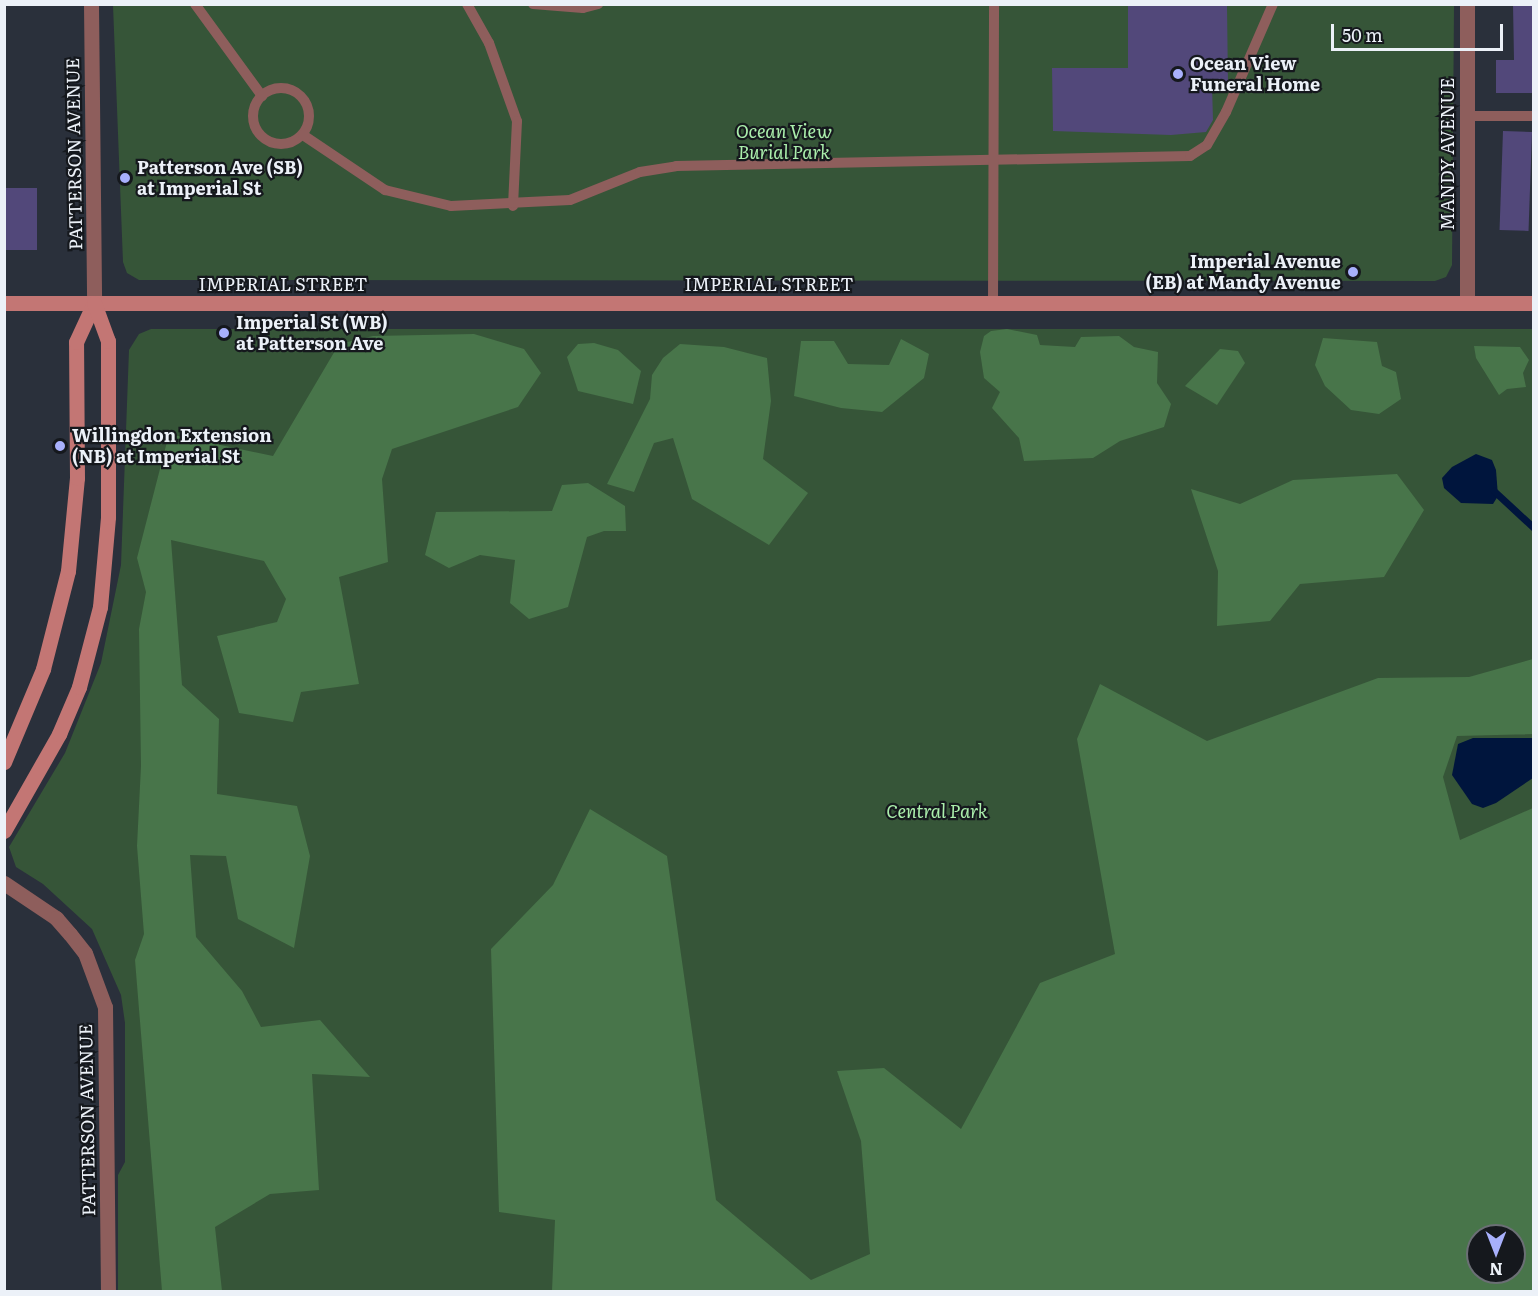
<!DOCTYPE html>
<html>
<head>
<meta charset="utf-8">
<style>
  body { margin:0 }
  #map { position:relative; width:1538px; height:1296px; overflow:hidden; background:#2a303b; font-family:Literata,serif }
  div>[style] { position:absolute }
  .green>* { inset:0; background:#365538 }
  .forest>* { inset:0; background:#48754a }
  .water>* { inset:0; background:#00153d }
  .stream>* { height:7px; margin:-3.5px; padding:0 3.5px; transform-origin:3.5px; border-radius:3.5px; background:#00153d }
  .building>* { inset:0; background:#52487a; transform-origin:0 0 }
  .service>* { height:10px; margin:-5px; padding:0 5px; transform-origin:5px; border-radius:5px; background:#8e5e5c }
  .service>.ring { margin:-5px; padding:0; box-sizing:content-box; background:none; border:10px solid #8e5e5c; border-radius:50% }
  .minor>* { height:15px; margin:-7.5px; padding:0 7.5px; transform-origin:7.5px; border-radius:7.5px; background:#8e5e5c }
  .tertiary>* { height:15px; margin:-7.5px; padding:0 7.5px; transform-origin:7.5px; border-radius:7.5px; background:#8e5e5c }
  .secondary>* { height:15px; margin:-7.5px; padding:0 7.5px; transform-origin:7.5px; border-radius:7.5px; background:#c37674 }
  .dots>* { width:16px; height:16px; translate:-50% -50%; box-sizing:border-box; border:3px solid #15181d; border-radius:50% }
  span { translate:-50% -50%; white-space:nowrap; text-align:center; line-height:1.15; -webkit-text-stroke:4.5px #15181d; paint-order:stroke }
  .poi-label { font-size:18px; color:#ecf1f8; font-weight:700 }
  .left { translate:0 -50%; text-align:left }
  .right { translate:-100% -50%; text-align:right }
  .park-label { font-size:18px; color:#abefac; font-style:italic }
  .street-label { font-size:18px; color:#ecf1f8 }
  .frame { position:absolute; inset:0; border:6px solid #ecf1f8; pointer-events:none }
  .north { position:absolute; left:1466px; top:1224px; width:60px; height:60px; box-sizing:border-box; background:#15181d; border:2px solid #6b6f75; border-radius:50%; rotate:180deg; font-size:16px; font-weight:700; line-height:24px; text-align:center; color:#ecf1f8 }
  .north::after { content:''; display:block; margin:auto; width:21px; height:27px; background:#a8b0fc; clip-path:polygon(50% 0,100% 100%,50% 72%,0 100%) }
  .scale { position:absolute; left:1331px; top:24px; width:172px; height:27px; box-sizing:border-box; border:3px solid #ecf1f8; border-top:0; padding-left:8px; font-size:18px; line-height:21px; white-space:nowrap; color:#ecf1f8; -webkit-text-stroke:4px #15181d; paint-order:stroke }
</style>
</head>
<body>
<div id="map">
  <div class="green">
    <i style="clip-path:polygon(113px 5px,1454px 5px,1452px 265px,1446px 277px,1435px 281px,139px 280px,127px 273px,123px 262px)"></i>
    <i style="clip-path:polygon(evenodd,151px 329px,1533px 329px,1533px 1291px,118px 1291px,118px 1175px,125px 1162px,125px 1023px,121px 995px,92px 929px,43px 884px,16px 867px,9px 847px,65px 753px,101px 663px,121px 565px,129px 350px,139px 334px,151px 329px,1478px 1236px,1514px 1236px,1514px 1272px,1478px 1272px,1478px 1236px)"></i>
  </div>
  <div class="forest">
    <i style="clip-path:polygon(1007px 329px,1037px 335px,1040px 345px,1075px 347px,1081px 337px,1119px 336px,1134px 347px,1158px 352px,1157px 383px,1171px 404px,1164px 427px,1120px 441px,1093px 458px,1024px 461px,1019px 438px,992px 408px,1000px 392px,984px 378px,980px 352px,984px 336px,991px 331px)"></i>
    <i style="clip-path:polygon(474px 334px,524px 349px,541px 373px,518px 407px,392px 449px,382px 479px,388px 562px,339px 577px,359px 684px,301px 692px,293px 722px,239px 713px,217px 636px,277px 622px,286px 599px,264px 561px,171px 540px,182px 685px,219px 719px,217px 794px,297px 806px,310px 856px,294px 948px,238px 919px,226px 856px,190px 855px,196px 937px,242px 991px,261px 1027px,320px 1020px,370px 1077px,312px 1074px,319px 1190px,270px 1194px,215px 1227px,222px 1291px,162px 1291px,135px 960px,144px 934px,137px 846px,141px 766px,139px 629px,146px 592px,137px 558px,169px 434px,273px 456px,339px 344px,373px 336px)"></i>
    <i style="clip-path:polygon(1323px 338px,1377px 342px,1382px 366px,1396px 372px,1401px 399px,1379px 414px,1351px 410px,1325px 386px,1315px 365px)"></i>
    <i style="clip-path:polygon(901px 339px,929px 354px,924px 378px,882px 412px,841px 408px,794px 396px,801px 341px,834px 341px,848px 364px,889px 365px)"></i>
    <i style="clip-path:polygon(594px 343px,618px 350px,641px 371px,633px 404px,578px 391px,567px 357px,578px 344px)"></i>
    <i style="clip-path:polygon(680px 344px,724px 347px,767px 358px,771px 401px,763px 459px,808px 493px,769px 545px,692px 499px,673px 438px,654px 443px,634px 492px,607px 484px,650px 399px,652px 375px,663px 358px)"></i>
    <i style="clip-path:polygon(1474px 346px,1520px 347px,1529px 360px,1523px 373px,1526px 387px,1507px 389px,1499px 395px,1476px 358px)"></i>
    <i style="clip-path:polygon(1220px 349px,1238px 351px,1245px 363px,1217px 405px,1185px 386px)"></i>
    <i style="clip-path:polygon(1397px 474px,1424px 510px,1384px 577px,1300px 584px,1270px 621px,1217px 626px,1218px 571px,1191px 489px,1240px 504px,1293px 480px)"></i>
    <i style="clip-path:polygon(588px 483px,625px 506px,626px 531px,604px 531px,587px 537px,568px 607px,529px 619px,510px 603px,515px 560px,480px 555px,449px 568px,425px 555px,436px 512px,552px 511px,562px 485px)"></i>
    <i style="clip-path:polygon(evenodd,1533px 659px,1533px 734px,1457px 736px,1443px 777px,1460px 840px,1533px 808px,1533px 1291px,552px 1291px,555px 1220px,499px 1212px,491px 949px,553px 885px,590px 809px,667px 856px,716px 1200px,811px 1280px,870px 1254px,861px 1141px,837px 1071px,884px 1068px,961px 1129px,1040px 983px,1115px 954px,1077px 739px,1100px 684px,1207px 741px,1378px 678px,1469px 677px,1533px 659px,1478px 1236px,1514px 1236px,1514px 1272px,1478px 1272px,1478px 1236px)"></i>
  </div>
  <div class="water">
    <i style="clip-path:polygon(1476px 454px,1492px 460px,1496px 470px,1498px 496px,1493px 504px,1461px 503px,1444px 488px,1442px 478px,1452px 467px)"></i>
    <i style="clip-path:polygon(1473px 738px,1533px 738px,1533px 778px,1496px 803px,1483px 808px,1472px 804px,1452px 775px,1458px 744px)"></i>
  </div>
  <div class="stream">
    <i style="left:1494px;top:491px;width:54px;rotate:42.8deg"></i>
  </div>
  <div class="building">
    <i style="clip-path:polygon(1128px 4px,1227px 4px,1228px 85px,1212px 85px,1213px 120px,1206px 132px,1171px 135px,1053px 131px,1052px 68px,1128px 68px)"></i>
    <i style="clip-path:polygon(1513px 4px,1533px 4px,1533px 93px,1496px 93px,1496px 60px,1514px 60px)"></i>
    <i style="left:1503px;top:131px;width:29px;height:99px;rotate:2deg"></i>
    <i style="left:5px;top:188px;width:32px;height:62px"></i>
  </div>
  <div class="service">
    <i style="left:195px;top:4px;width:114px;rotate:53.9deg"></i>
    <i style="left:467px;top:4px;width:45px;rotate:60.6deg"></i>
    <i style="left:489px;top:43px;width:83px;rotate:70.3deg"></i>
    <i style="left:517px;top:121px;width:85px;rotate:92.7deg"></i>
    <i style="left:533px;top:4px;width:50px;rotate:4.6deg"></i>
    <i style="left:583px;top:8px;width:16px;rotate:-15deg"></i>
    <i class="ring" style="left:253px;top:88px;width:46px;height:46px"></i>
    <i style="left:1466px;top:116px;width:68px"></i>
    <i style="left:303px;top:135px;width:99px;rotate:33.9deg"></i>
    <i style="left:385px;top:190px;width:68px;rotate:13.6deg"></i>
    <i style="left:451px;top:206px;width:119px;rotate:-2.9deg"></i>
    <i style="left:570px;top:200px;width:75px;rotate:-21.8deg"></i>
    <i style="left:640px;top:172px;width:36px;rotate:-9deg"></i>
    <i style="left:676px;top:166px;width:514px;rotate:-1.11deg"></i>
    <i style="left:1190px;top:156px;width:20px;rotate:-33deg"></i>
    <i style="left:1207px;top:145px;width:38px;rotate:-60deg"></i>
    <i style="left:1226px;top:112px;width:118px;rotate:-66.5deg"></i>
    <i style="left:993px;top:303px;width:299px;rotate:-89.8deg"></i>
  </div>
  <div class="minor">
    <i style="left:1467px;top:303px;width:299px;rotate:-90deg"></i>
  </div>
  <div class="tertiary">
    <i style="left:91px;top:4px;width:299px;rotate:89.4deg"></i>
    <i style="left:4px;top:883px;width:63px;rotate:33.9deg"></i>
    <i style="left:56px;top:918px;width:21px;rotate:49deg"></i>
    <i style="left:70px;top:934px;width:24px;rotate:52deg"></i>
    <i style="left:85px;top:953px;width:58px;rotate:69.7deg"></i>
    <i style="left:105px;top:1007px;width:285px;rotate:89.4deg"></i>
  </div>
  <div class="secondary">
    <i style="left:4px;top:303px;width:1530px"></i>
    <i style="left:4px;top:762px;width:101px;rotate:-67.2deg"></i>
    <i style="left:43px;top:669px;width:101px;rotate:-75.7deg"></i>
    <i style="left:68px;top:571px;width:93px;rotate:-84.5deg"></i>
    <i style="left:77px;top:478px;width:136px;rotate:-90.4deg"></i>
    <i style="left:76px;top:342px;width:43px;rotate:-65.2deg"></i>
    <i style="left:4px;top:831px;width:112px;rotate:-60.4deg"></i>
    <i style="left:59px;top:734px;width:51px;rotate:-66.9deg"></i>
    <i style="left:79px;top:687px;width:83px;rotate:-75.3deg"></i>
    <i style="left:100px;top:607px;width:90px;rotate:-84.9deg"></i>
    <i style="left:108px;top:517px;width:176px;rotate:-90deg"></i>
    <i style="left:108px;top:341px;width:40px;rotate:-110.2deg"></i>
  </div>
  <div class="dots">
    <i style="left:1178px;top:74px;background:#a8b0fc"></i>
    <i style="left:125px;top:178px;background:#a8b0fc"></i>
    <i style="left:1353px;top:272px;background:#a8b0fc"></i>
    <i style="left:224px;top:333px;background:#a8b0fc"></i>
    <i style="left:60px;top:446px;background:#a8b0fc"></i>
  </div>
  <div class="poi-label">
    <span class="left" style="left:1190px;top:74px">Ocean View<br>Funeral Home</span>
    <span class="left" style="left:137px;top:178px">Patterson Ave (SB)<br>at Imperial St</span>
    <span class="right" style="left:1341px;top:272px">Imperial Avenue<br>(EB) at Mandy Avenue</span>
    <span class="left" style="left:236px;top:333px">Imperial St (WB)<br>at Patterson Ave</span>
    <span class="left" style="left:72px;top:446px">Willingdon Extension<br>(NB) at Imperial St</span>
  </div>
  <div class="park-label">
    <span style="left:784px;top:142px">Ocean View<br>Burial Park</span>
    <span style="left:937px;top:811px">Central Park</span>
  </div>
  <div class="street-label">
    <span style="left:74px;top:154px;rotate:-91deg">PATTERSON AVENUE</span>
    <span style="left:1447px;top:154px;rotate:-90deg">MANDY AVENUE</span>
    <span style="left:283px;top:284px">IMPERIAL STREET</span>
    <span style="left:769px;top:284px">IMPERIAL STREET</span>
    <span style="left:87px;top:1120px;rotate:-91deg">PATTERSON AVENUE</span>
  </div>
  <div class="frame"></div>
  <div class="north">N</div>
  <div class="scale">50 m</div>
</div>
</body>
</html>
